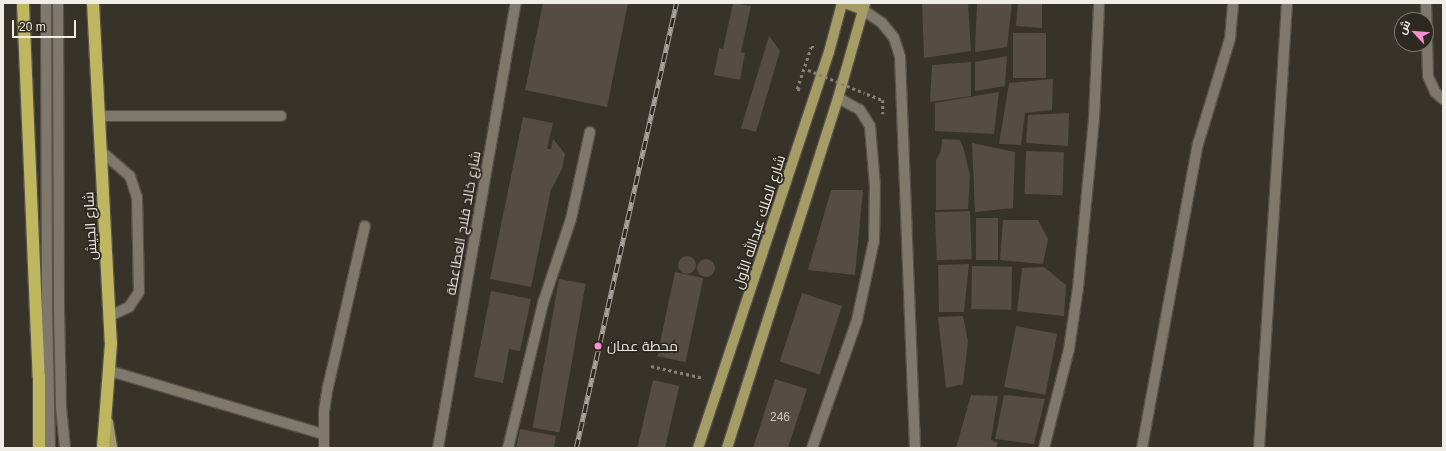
<!DOCTYPE html>
<html>
<head>
<meta charset="utf-8">
<style>
  body { margin:0 }
  #map { position:relative; width:1446px; height:451px; overflow:hidden; background:#383329; font-family:Helvetica,Cairo,sans-serif }
  div>[style] { position:absolute }
  .building>* { inset:0; background:#554c44; transform-origin:0 0 }
  .round { border-radius:50% }
  .path>* { height:2.5px; margin-top:-1.25px; transform-origin:0; background:repeating-linear-gradient(90deg,#86827a 0 3px,transparent 0 6px) }
  .roads { filter:drop-shadow(1px 0 #555249) drop-shadow(-1px 0 #555249) drop-shadow(0 1px #555249) drop-shadow(0 -1px #555249) }
  .minor>* { height:10px; margin:-5px; padding:0 5px; transform-origin:5px; border-radius:5px; background:#7e786d }
  .major>* { height:10px; margin:-5px; padding:0 5px; transform-origin:5px; border-radius:5px; background:#a59d65 }
  .highway>* { height:12px; margin:-6px; padding:0 6px; transform-origin:6px; border-radius:6px; background:#bfb660 }
  .rail>* { height:4.5px; margin-top:-2.25px; transform-origin:0; background:repeating-linear-gradient(90deg,#2e2920 0 9px,#a8a49d 0 18px); box-sizing:border-box; border-block:1px solid #a8a49d }
  .path-bridge>* { height:2.5px; margin-top:-1.25px; transform-origin:0; background:repeating-linear-gradient(90deg,#86827a 0 3px,transparent 0 6px) }
  .dots>* { width:11px; height:11px; translate:-50% -50%; box-sizing:border-box; border:2px solid #2e2920; border-radius:50% }
  span { translate:-50% -50%; white-space:nowrap; text-align:center; line-height:1.15; -webkit-text-stroke:3.5px #2e2920; paint-order:stroke }
  .number-label { font-size:12px; color:#c9c5be }
  .number-label span { -webkit-text-stroke-width:0 }
  .street-label { font-size:14px; color:#f0ede7 }
  .poi-label { font-size:14px; color:#f0ede7 }
  .left { translate:0 -50%; text-align:left }
  .frame { position:absolute; inset:0; border:4px solid #f0ede7; pointer-events:none }
  .north { position:absolute; left:1394px; top:12px; width:40px; height:40px; box-sizing:border-box; background:#2e2920; border:1px solid #7c7770; border-radius:50%; rotate:296deg; font-size:11px; font-weight:700; line-height:16px; text-align:center; color:#f0ede7 }
  .north::after { content:''; display:block; margin:auto; width:14px; height:18px; background:#f590d1; clip-path:polygon(50% 0,100% 100%,50% 72%,0 100%) }
  .scale { position:absolute; left:12px; top:20px; width:64px; height:18px; box-sizing:border-box; border:2px solid #f0ede7; border-top:0; padding-left:5px; font-size:12px; line-height:14px; white-space:nowrap; color:#f0ede7; -webkit-text-stroke:3px #2e2920; paint-order:stroke }
</style>
</head>
<body>
<div id="map">
  <div class="building">
    <i style="clip-path:polygon(543px 3px,628px 3px,607px 107px,525px 90px)"></i>
    <i style="clip-path:polygon(733px 3px,751px 6px,741px 52px,745px 53px,740px 80px,714px 75px,719px 48px,723px 49px)"></i>
    <i style="clip-path:polygon(922px 3px,968px 3px,971px 51px,924px 58px)"></i>
    <i style="clip-path:polygon(977px 3px,1012px 3px,1007px 47px,975px 52px)"></i>
    <i style="clip-path:polygon(1018px 3px,1042px 3px,1042px 28px,1016px 26px)"></i>
    <i style="left:1013px;top:33px;width:33px;height:45px"></i>
    <i style="clip-path:polygon(769px 36px,780px 51px,756px 132px,741px 128px)"></i>
    <i style="clip-path:polygon(1007px 56px,1005px 86px,975px 91px,975px 62px)"></i>
    <i style="clip-path:polygon(971px 62px,971px 96px,930px 102px,932px 65px)"></i>
    <i style="clip-path:polygon(1053px 79px,1052px 110px,1025px 113px,1021px 145px,999px 144px,1009px 83px)"></i>
    <i style="clip-path:polygon(999px 92px,994px 134px,935px 131px,935px 103px)"></i>
    <i style="clip-path:polygon(1069px 113px,1068px 146px,1026px 143px,1028px 115px)"></i>
    <i style="clip-path:polygon(523px 117px,553px 123px,547px 149px,551px 149px,553px 139px,565px 154px,562px 169px,551px 190px,531px 287px,490px 279px)"></i>
    <i style="clip-path:polygon(942px 139px,960px 140px,963px 147px,970px 175px,968px 209px,936px 210px,936px 160px,941px 151px)"></i>
    <i style="clip-path:polygon(972px 143px,1015px 152px,1013px 208px,975px 212px)"></i>
    <i style="left:1026px;top:151px;width:38px;height:43px;rotate:2deg"></i>
    <i style="clip-path:polygon(831px 190px,863px 190px,855px 275px,808px 270px)"></i>
    <i style="left:970px;top:211px;width:48px;height:35px;rotate:88deg"></i>
    <i style="left:976px;top:218px;width:22px;height:42px"></i>
    <i style="clip-path:polygon(1003px 220px,1038px 220px,1048px 239px,1043px 264px,1000px 260px)"></i>
    <i class="round" style="left:678px;top:256px;width:18px;height:18px"></i>
    <i class="round" style="left:697px;top:259px;width:18px;height:18px"></i>
    <i style="clip-path:polygon(969px 264px,964px 312px,939px 312px,938px 265px)"></i>
    <i style="left:972px;top:266px;width:40px;height:43px;rotate:1deg"></i>
    <i style="clip-path:polygon(1044px 267px,1066px 285px,1064px 316px,1017px 311px,1022px 268px)"></i>
    <i style="left:675px;top:272px;width:29px;height:86px;rotate:12deg"></i>
    <i style="left:559px;top:279px;width:27px;height:151px;rotate:10deg"></i>
    <i style="clip-path:polygon(491px 291px,531px 299px,520px 351px,509px 349px,503px 383px,474px 377px)"></i>
    <i style="left:802px;top:293px;width:42px;height:72px;rotate:18deg"></i>
    <i style="clip-path:polygon(963px 316px,968px 341px,963px 384px,946px 388px,938px 317px)"></i>
    <i style="left:1016px;top:326px;width:42px;height:62px;rotate:11deg"></i>
    <i style="clip-path:polygon(775px 379px,807px 389px,788px 448px,753px 448px)"></i>
    <i style="left:653px;top:380px;width:27px;height:70px;rotate:13deg"></i>
    <i style="clip-path:polygon(971px 395px,998px 396px,991px 440px,998px 443px,996px 448px,956px 448px)"></i>
    <i style="clip-path:polygon(1004px 395px,1045px 399px,1034px 444px,995px 439px)"></i>
    <i style="clip-path:polygon(520px 429px,556px 436px,554px 448px,516px 448px)"></i>
  </div>
  <div class="path">
    <i style="left:800px;top:90px;width:3px;rotate:-162deg"></i>
    <i style="left:797px;top:89px;width:44px;rotate:-71.6deg"></i>
    <i style="left:811px;top:47px;width:3px"></i>
    <i style="left:867px;top:94px;width:17px;rotate:21deg"></i>
    <i style="left:883px;top:100px;width:14px;rotate:90deg"></i>
    <i style="left:651px;top:366px;width:54px;rotate:12.8deg"></i>
  </div>
  <div class="roads">
    <div class="minor">
      <i style="left:46px;top:3px;width:305px;rotate:89.8deg"></i>
      <i style="left:47px;top:308px;width:140px;rotate:88.8deg"></i>
      <i style="left:58px;top:3px;width:306px;rotate:89.8deg"></i>
      <i style="left:59px;top:309px;width:98px;rotate:88.8deg"></i>
      <i style="left:61px;top:407px;width:41px;rotate:84.4deg"></i>
      <i style="left:1426px;top:3px;width:73px;rotate:88.4deg"></i>
      <i style="left:1428px;top:76px;width:17px;rotate:66deg"></i>
      <i style="left:1435px;top:92px;width:11px;rotate:41deg"></i>
      <i style="left:863px;top:10px;width:23px;rotate:34deg"></i>
      <i style="left:882px;top:23px;width:19px;rotate:51deg"></i>
      <i style="left:894px;top:38px;width:20px;rotate:72deg"></i>
      <i style="left:900px;top:57px;width:391px;rotate:87.8deg"></i>
      <i style="left:99px;top:116px;width:182px"></i>
      <i style="left:101px;top:151px;width:38px;rotate:41deg"></i>
      <i style="left:130px;top:176px;width:22px;rotate:72deg"></i>
      <i style="left:137px;top:197px;width:95px;rotate:88.8deg"></i>
      <i style="left:139px;top:292px;width:18px;rotate:124deg"></i>
      <i style="left:129px;top:307px;width:21px;rotate:155deg"></i>
      <i style="left:110px;top:371px;width:222px;rotate:16.5deg"></i>
      <i style="left:324px;top:448px;width:37px;rotate:-90deg"></i>
      <i style="left:324px;top:411px;width:24px;rotate:-81deg"></i>
      <i style="left:328px;top:387px;width:165px;rotate:-77.1deg"></i>
      <i style="left:438px;top:448px;width:452px;rotate:-80.1deg"></i>
      <i style="left:508px;top:448px;width:149px;rotate:-76.4deg"></i>
      <i style="left:543px;top:303px;width:89px;rotate:-71.6deg"></i>
      <i style="left:571px;top:219px;width:89px;rotate:-77.7deg"></i>
      <i style="left:812px;top:448px;width:136px;rotate:-70.6deg"></i>
      <i style="left:857px;top:320px;width:81px;rotate:-77.9deg"></i>
      <i style="left:874px;top:241px;width:55px;rotate:-89deg"></i>
      <i style="left:875px;top:186px;width:60px;rotate:-94.8deg"></i>
      <i style="left:870px;top:126px;width:19px;rotate:-122deg"></i>
      <i style="left:860px;top:110px;width:25px;rotate:-151deg"></i>
      <i style="left:1044px;top:448px;width:102px;rotate:-75.8deg"></i>
      <i style="left:1069px;top:349px;width:62px;rotate:-81.6deg"></i>
      <i style="left:1078px;top:288px;width:170px;rotate:-84.6deg"></i>
      <i style="left:1094px;top:119px;width:116px;rotate:-87.5deg"></i>
      <i style="left:1142px;top:448px;width:309px;rotate:-79.6deg"></i>
      <i style="left:1198px;top:144px;width:110px;rotate:-73.1deg"></i>
      <i style="left:1230px;top:39px;width:36px;rotate:-85deg"></i>
      <i style="left:1259px;top:448px;width:446px;rotate:-86.4deg"></i>
    </div>
    <div class="major">
      <i style="left:845px;top:3px;width:19px;rotate:21deg"></i>
      <i style="left:108px;top:422px;width:26px;rotate:81deg"></i>
      <i style="left:698px;top:448px;width:417px;rotate:-71.7deg"></i>
      <i style="left:829px;top:52px;width:51px;rotate:-75.1deg"></i>
      <i style="left:727px;top:448px;width:367px;rotate:-72.4deg"></i>
      <i style="left:838px;top:98px;width:99px;rotate:-74.1deg"></i>
    </div>
    <div class="highway">
      <i style="left:23px;top:3px;width:374px;rotate:87.6deg"></i>
      <i style="left:39px;top:377px;width:71px;rotate:90deg"></i>
      <i style="left:93px;top:3px;width:340px;rotate:87deg"></i>
      <i style="left:111px;top:343px;width:105px;rotate:94.4deg"></i>
    </div>
  </div>
  <div class="rail">
    <i style="left:576px;top:448px;width:456px;rotate:-77.3deg"></i>
  </div>
  <div class="path-bridge">
    <i style="left:808px;top:70px;width:61px;rotate:22deg"></i>
  </div>
  <div class="dots">
    <i style="left:598px;top:346px;background:#f590d1"></i>
  </div>
  <div class="number-label">
    <span style="left:780px;top:418px">246</span>
  </div>
  <div class="street-label">
    <span style="left:759px;top:222px;rotate:-72deg">شارع الملك عبدالله الأول</span>
    <span style="left:463px;top:223px;rotate:-80deg">شارع خالد فلاح العطاعطة</span>
    <span style="left:90px;top:226px;rotate:-93deg">شارع الجيش</span>
  </div>
  <div class="poi-label">
    <span class="left" style="left:607px;top:346px">محطة عمان</span>
  </div>
  <div class="frame"></div>
  <div class="north">ش</div>
  <div class="scale">20 m</div>
</div>
</body>
</html>
